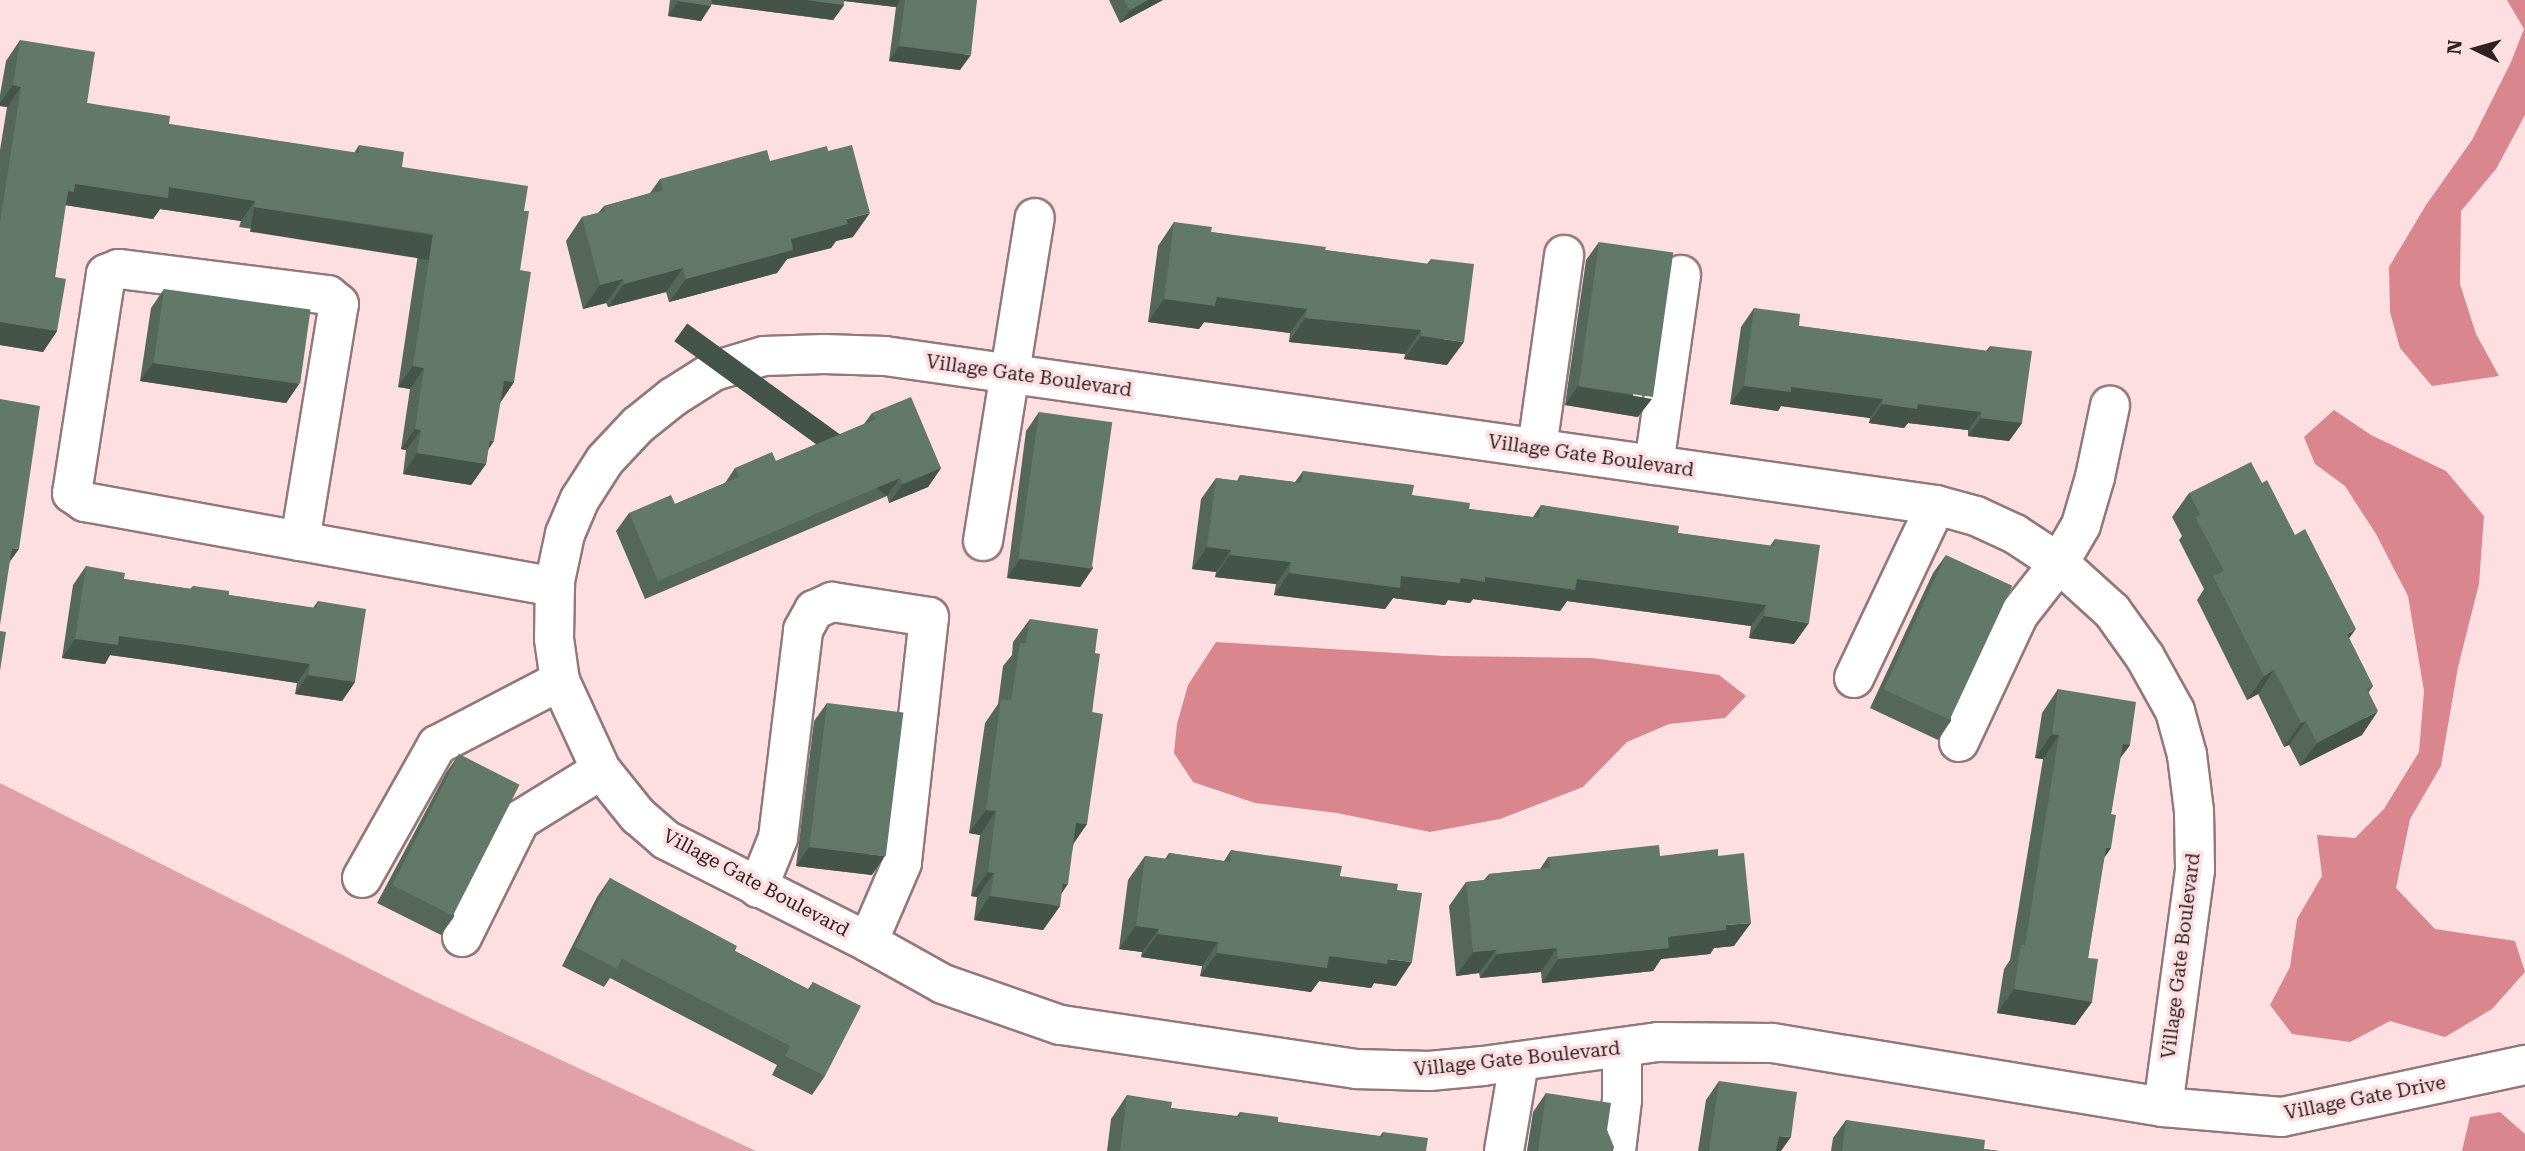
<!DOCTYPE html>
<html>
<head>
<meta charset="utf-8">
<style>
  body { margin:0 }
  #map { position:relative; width:2525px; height:1151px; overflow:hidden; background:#fedfe1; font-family:"Roboto Serif",serif }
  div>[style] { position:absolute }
  .green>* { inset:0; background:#e0a2a8 }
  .water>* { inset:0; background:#da868f }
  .roads { filter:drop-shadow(2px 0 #93787a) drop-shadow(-2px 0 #93787a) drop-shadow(0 2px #93787a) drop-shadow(0 -2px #93787a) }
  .minor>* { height:38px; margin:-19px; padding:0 19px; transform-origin:19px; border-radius:19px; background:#fff }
  .wall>* { inset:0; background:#54675a }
  .shaded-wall>* { inset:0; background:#45544a; transform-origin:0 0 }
  .building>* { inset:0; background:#627869; transform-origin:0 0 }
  span { translate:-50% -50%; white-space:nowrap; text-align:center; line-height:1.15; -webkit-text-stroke:7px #fedfe1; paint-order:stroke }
  .street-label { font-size:19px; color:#2d2223 }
  .north { position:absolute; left:2441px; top:14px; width:70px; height:70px; -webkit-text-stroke:5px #fedfe1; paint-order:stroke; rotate:275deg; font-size:19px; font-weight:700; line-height:28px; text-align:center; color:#2d2223 }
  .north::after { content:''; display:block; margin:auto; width:24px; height:32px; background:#2d2223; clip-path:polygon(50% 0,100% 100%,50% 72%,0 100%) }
</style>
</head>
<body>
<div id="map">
  <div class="green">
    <i style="clip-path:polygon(0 783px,424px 996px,756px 1151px,0 1151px)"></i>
  </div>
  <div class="water">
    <i style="clip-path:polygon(2507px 0,2525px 0,2525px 115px,2496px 169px,2461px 211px,2460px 284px,2476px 334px,2499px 376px,2432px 386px,2400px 348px,2390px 312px,2389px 267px,2426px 205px,2472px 140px,2511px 62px,2524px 29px)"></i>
    <i style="clip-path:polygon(2334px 410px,2371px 435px,2446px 471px,2484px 516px,2479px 584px,2458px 667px,2441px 766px,2410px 819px,2396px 888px,2435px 929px,2515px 941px,2525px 972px,2492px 1009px,2445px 1037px,2390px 1021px,2350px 1042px,2292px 1034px,2270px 1005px,2290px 967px,2297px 919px,2322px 876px,2317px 835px,2355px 838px,2384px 809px,2419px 752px,2424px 691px,2408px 596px,2376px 534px,2345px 486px,2315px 464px,2304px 437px)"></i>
    <i style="clip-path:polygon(1216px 642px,1445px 656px,1592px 658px,1719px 675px,1746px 696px,1725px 718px,1669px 724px,1627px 742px,1583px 787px,1500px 819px,1430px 832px,1337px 813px,1255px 803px,1193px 782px,1174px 753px,1177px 724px,1188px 685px)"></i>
    <i style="clip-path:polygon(2500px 1112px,2525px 1134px,2525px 1151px,2462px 1151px,2470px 1117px)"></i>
  </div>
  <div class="roads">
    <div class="minor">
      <i style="left:824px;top:354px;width:61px;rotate:1.9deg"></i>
      <i style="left:885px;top:356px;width:1062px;rotate:8.07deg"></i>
      <i style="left:1936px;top:505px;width:41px;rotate:15.4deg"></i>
      <i style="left:1976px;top:516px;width:43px;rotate:24.8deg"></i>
      <i style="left:2015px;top:534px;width:53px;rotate:33.4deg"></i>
      <i style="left:2059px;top:563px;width:72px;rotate:42.2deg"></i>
      <i style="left:2112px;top:611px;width:57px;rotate:54.3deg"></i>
      <i style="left:2145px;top:657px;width:62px;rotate:60.9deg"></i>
      <i style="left:2175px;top:711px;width:46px;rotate:74.7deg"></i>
      <i style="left:2187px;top:755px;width:56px;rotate:82.9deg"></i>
      <i style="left:2194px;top:811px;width:59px;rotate:89deg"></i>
      <i style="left:2195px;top:870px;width:239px;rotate:97.7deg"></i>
      <i style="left:2163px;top:1107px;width:397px;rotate:-170.7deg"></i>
      <i style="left:1771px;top:1043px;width:113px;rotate:-179.5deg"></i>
      <i style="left:1658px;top:1042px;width:177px;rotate:172.2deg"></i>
      <i style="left:1483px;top:1066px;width:54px;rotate:174.7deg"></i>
      <i style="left:1429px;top:1071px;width:73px;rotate:-178.4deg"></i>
      <i style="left:1356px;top:1069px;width:299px;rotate:-171.5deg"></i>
      <i style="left:1060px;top:1025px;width:124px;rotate:-160.7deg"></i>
      <i style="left:943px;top:984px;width:86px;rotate:-150.8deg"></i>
      <i style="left:868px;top:942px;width:226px;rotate:-153.2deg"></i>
      <i style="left:666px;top:840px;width:37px;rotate:-139deg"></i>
      <i style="left:638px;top:816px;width:59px;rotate:-128.8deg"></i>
      <i style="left:601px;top:770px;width:98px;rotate:-114.7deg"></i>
      <i style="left:560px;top:681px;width:42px;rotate:-98.1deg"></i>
      <i style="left:554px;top:639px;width:58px;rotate:-89deg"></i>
      <i style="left:555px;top:581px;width:48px;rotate:-78deg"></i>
      <i style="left:565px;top:534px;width:38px;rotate:-67deg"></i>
      <i style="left:580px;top:499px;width:46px;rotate:-57.3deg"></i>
      <i style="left:605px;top:460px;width:48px;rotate:-46.7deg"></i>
      <i style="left:638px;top:425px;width:45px;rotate:-38.7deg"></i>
      <i style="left:673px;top:397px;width:49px;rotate:-32.4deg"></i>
      <i style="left:714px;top:371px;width:52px;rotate:-16.7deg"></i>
      <i style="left:764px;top:356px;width:60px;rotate:-1.9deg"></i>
      <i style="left:1537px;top:448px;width:195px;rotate:-82deg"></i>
      <i style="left:1654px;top:465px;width:192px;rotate:-81.9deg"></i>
      <i style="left:300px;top:541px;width:240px;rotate:-80.7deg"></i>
      <i style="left:339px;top:304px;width:14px;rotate:-141deg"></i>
      <i style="left:328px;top:295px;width:211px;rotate:-172.9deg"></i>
      <i style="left:119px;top:269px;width:14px;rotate:159deg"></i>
      <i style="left:106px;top:274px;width:222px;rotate:98.8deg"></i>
      <i style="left:72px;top:493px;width:16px;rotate:35deg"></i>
      <i style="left:85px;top:502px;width:219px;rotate:10.3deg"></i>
      <i style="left:300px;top:541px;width:259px;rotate:10.2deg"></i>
      <i style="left:983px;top:541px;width:327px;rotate:-80.9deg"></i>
      <i style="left:1854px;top:678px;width:191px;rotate:-64.6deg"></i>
      <i style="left:1959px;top:742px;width:141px;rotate:-64.9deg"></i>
      <i style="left:2019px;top:614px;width:65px;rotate:-51.9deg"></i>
      <i style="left:2059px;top:563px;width:44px;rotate:-59.9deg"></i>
      <i style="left:2081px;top:525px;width:50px;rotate:-73.7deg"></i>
      <i style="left:2095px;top:477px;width:73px;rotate:-78.1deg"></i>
      <i style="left:362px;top:878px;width:153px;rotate:-60.6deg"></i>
      <i style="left:437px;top:745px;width:139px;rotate:-27.5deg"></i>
      <i style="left:758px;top:888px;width:54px;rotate:-68.2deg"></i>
      <i style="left:778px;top:838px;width:209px;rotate:-83.1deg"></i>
      <i style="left:803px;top:630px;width:23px;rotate:-61deg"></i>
      <i style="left:814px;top:610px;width:20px;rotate:-24deg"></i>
      <i style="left:832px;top:602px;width:98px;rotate:8.8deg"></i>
      <i style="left:929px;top:617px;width:247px;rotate:96.3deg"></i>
      <i style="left:902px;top:863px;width:86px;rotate:113.3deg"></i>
      <i style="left:462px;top:937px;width:131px;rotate:-63.6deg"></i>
      <i style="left:520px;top:820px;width:95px;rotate:-31.7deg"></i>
      <i style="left:2163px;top:1107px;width:119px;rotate:4.8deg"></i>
      <i style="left:2282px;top:1117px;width:249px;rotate:-12.1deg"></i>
      <i style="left:1504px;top:1151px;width:90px;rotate:-80.4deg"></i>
      <i style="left:1616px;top:1151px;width:51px;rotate:-83.3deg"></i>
      <i style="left:1622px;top:1100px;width:52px;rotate:-90deg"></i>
    </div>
  </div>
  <div class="wall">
    <i style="clip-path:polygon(670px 0,977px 0,960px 70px,889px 61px,896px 7px,844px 1px,844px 5px,833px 20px,711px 4px,701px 21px,668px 16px)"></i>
    <i style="clip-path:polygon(1109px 0,1163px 0,1120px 23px)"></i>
    <i style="clip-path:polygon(20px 40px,87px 103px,169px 124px,354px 153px,359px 145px,402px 167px,524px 211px,520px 270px,514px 382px,500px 403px,488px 450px,486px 464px,471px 485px,403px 474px,406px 450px,401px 449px,410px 389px,398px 387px,418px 254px,239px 227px,241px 221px,160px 209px,153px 219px,65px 205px,55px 277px,57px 331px,43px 352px,0 345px,0 150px,7px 107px,0 106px,0 95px,6px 61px)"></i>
    <i style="clip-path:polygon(770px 161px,853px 237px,836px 241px,831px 248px,787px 259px,777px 273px,669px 302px,666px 292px,608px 307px,606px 303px,583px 309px,566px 241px,582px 217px,598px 213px,604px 206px,650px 193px,660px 179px)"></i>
    <i style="clip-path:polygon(1174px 222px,1211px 232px,1325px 250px,1427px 264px,1431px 259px,1447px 365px,1404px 359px,1405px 354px,1289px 342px,1290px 333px,1204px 322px,1199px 329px,1148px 322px,1158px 246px)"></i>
    <i style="clip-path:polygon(1599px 242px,1638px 417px,1565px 405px,1586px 260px)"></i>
    <i style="clip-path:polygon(164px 289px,299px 384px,286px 403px,140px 381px,151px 308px)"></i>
    <i style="clip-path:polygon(1754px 308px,1799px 326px,1986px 351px,1990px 346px,2022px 423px,2009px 441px,1968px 436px,1968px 430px,1908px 423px,1904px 428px,1869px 423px,1870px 418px,1781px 406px,1778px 411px,1730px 404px,1741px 327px)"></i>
    <i style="clip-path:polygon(1039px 412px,1093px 568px,1080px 587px,1007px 578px,1026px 431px)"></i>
    <i style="clip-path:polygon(872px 413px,941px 468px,928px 487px,889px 503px,887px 496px,645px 599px,616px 531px,629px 513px,675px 504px,725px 483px,735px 468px,776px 461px,864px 424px)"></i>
    <i style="clip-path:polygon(1303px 471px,1469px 509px,1533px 517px,1541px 505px,1678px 533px,1770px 546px,1775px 539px,1794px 644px,1749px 638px,1751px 626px,1567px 601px,1560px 611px,1473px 599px,1470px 603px,1448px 600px,1445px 605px,1393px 598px,1385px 609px,1274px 595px,1276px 584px,1215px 577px,1216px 572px,1192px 569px,1201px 499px,1216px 478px,1237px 481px,1240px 475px,1295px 482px)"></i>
    <i style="clip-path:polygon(2262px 483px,2349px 638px,2373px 686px,2369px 692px,2362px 735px,2300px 766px,2289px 745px,2284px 747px,2258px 694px,2247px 700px,2197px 600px,2204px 589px,2179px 540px,2182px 536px,2172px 517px,2189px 493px)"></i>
    <i style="clip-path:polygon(1946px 555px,1951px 721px,1938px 740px,1870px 708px,1933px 573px)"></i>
    <i style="clip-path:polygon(86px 566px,124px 579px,190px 589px,193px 586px,229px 595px,313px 608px,318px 601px,355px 682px,342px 701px,295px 694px,297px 683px,174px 664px,110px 655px,105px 664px,62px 658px,73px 585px)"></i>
    <i style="clip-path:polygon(1030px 619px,1095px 653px,1087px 824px,1074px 843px,1061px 893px,1060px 906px,1043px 930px,974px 920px,977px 897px,971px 896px,980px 835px,969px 833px,985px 723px,998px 704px,1003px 666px,1012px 655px,1013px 642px)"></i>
    <i style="clip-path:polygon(2058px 689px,2130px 745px,2120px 758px,2111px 814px,2111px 848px,2104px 858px,2088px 958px,2092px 1002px,2075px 1025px,1997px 1013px,2004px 969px,2010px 960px,2043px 759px,2035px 758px,2042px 713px)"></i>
    <i style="clip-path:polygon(827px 703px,872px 875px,796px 866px,814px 721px)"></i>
    <i style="clip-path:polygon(459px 754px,454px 917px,441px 935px,377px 903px,446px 773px)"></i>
    <i style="clip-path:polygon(1231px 850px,1340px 876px,1396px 986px,1374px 983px,1371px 988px,1319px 981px,1311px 992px,1200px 976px,1202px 966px,1141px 957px,1142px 952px,1119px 949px,1128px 880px,1145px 856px,1165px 859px,1169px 853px,1224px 861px)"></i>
    <i style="clip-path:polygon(1660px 856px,1734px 946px,1714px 948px,1710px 954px,1661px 959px,1653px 971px,1542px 983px,1541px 972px,1480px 978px,1479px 973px,1456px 976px,1449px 906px,1466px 882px,1484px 880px,1489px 874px,1540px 869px,1548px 857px)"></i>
    <i style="clip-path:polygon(610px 878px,735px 951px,808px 989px,813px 982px,825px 1076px,812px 1095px,772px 1075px,777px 1065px,610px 978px,604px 987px,562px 966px,597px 897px)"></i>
    <i style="clip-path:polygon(1719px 1081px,1781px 1151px,1698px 1151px,1706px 1100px)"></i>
    <i style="clip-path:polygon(1546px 1093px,1607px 1130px,1613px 1151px,1527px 1151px,1533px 1112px)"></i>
    <i style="clip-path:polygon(1127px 1095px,1171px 1108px,1237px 1116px,1240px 1112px,1278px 1122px,1380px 1136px,1383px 1132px,1426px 1151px,1107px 1151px,1111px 1119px)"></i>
    <i style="clip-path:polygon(1846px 1120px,1984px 1149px,1999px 1151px,1831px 1151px,1833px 1138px)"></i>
  </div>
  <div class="shaded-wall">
    <i style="clip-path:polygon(705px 0,807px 0,844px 5px,833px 20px,703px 3px)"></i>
    <i style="clip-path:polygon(836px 0,900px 0,896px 7px)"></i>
    <i style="clip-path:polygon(1148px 0,1163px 0,1120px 23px,1130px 10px)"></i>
    <i style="clip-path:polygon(678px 1px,711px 6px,701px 21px,668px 16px)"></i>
    <i style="clip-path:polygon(899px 46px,971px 55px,960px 70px,889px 61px)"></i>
    <i style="clip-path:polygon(13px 85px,21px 87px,7px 107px,0 106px,0 103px)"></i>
    <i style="clip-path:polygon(75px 184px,169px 187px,255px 201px,241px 221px,160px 209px,153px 219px,65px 205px,68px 191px)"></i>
    <i style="left:254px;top:207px;width:181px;height:25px;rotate:9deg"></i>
    <i style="clip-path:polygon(870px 213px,853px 237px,836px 241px,831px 248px,787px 259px,777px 273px,669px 302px,686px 279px,846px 219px)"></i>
    <i style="clip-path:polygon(683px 268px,666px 292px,608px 307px,624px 284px)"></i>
    <i style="clip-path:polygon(623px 279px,606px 303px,583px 309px,600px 285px)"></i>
    <i style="clip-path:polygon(1217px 297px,1307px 309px,1290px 333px,1204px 322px,1199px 329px,1148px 322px,1164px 299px)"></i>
    <i style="clip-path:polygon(1305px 318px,1421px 330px,1405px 354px,1289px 342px)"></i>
    <i style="clip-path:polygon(0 322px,57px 331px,43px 352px,0 345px)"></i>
    <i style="clip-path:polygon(1421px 336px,1464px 342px,1447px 365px,1404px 359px)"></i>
    <i style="clip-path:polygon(153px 363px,299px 384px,286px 403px,140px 381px)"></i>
    <i style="clip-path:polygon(413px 366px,424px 368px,410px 389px,398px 387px)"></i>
    <i style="clip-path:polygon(504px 381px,514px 382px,500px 403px)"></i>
    <i style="clip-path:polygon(1578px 386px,1652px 399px,1638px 417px,1565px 405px)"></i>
    <i style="clip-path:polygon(1744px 386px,1791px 387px,1883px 399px,1870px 418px,1781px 406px,1778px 411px,1730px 404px)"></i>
    <i style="clip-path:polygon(1882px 404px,1918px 404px,1981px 412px,1968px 430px,1908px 423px,1904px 428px,1869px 423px)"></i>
    <i style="clip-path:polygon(1981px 418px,2022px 423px,2009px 441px,1968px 436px)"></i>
    <i style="clip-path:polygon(415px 429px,421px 430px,406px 450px,401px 449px)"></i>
    <i style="clip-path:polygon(490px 440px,494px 441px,480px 462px)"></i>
    <i style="clip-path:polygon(417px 453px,486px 464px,471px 485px,403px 474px)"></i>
    <i style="clip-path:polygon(941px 468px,928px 487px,889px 503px,903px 484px)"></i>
    <i style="left:900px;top:478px;width:22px;height:263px;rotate:126deg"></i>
    <i style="clip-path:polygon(1207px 547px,1231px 550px,1216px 572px,1192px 569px)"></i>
    <i style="clip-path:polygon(12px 548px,19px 549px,6px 567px)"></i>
    <i style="clip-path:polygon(1230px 555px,1291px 562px,1276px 584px,1215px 577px)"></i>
    <i style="clip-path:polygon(1020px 559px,1093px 568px,1080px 587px,1007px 578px)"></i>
    <i style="clip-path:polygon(1289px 573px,1461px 578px,1485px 577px,1577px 579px,1766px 605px,1751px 626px,1567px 601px,1560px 611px,1473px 599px,1470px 603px,1448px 600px,1445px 605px,1393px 598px,1385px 609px,1274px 595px)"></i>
    <i style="clip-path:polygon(1764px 616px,1809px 623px,1794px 644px,1749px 638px)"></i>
    <i style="clip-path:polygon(2356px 629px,2339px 652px,2347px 634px)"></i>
    <i style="clip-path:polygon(119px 636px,187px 645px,310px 664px,297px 683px,174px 664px,110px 655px,105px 664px,62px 658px,75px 639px)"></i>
    <i style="clip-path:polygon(2274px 670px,2258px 694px,2247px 700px,2264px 676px)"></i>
    <i style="clip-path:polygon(308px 675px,355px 682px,342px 701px,295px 694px)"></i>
    <i style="clip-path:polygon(2378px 711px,2362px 735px,2300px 766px,2317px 743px)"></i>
    <i style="clip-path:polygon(2306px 721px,2289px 745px,2284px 747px,2301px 723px)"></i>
    <i style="clip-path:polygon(2052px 734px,2059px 735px,2043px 759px,2035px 758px)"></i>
    <i style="clip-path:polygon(2123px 744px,2130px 745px,2113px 768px)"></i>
    <i style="clip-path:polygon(986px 810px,996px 811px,980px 835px,969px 833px)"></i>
    <i style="clip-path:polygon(1076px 823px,1087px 824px,1070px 848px)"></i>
    <i style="clip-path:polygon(809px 847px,885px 856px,872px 875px,796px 866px)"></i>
    <i style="clip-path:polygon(2106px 848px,2111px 848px,2094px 872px)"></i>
    <i style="clip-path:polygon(988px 872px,994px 873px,977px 897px,971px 896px)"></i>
    <i style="clip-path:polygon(1063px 883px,1068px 884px,1053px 906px,1060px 906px,1043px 930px,974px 920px,990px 896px)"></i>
    <i style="clip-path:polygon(1751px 923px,1734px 946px,1714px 948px,1710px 954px,1661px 959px,1653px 971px,1542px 983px,1558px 959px,1726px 925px)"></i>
    <i style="clip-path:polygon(1136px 926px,1159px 929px,1142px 952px,1119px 949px)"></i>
    <i style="clip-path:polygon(1158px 934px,1218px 942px,1202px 966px,1141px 957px)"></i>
    <i style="clip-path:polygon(1557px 948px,1541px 972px,1480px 978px,1497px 954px)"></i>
    <i style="clip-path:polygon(1496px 950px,1479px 973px,1456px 976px,1473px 952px)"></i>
    <i style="clip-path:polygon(1217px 953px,1329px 956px,1388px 959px,1412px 962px,1396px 986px,1374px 983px,1371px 988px,1319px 981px,1311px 992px,1200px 976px)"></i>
    <i style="clip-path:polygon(2014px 989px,2092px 1002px,2075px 1025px,1997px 1013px)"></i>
    <i style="clip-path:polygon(1779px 1136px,1791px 1137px,1781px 1151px,1768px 1151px)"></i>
  </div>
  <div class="building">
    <i style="clip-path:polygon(679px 0,712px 0,711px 6px,678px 1px)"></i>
    <i style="clip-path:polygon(807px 0,844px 0,844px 5px)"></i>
    <i style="clip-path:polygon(905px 0,977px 0,971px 55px,899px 46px)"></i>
    <i style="clip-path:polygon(1124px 0,1148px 0,1130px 10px)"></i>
    <i style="clip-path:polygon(20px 40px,95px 52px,87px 103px,170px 116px,169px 124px,359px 153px,359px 145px,404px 152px,402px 167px,528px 186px,524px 211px,529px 211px,520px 270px,531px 272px,514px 382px,504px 381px,494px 441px,490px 440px,486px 464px,417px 453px,421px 430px,415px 429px,424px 368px,413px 366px,433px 234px,254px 207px,255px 201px,169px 187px,168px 198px,75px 184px,74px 192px,68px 191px,55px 277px,66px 279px,57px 331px,0 322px,0 222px,21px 87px,13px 85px)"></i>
    <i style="clip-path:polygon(852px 145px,870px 213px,846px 219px,848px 224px,791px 239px,793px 250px,686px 279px,683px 268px,624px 284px,623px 279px,600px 285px,582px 217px,605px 211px,604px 206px,663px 190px,660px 179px,767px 150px,770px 161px,827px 146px,828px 151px)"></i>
    <i style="clip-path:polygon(1174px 222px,1212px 227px,1211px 232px,1326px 247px,1325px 250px,1430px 264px,1431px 259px,1474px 264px,1464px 342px,1421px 336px,1421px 330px,1305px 318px,1307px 309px,1217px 297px,1215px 306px,1164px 299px)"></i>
    <i style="left:1599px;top:242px;width:75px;height:146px;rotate:8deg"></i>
    <i style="left:164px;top:289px;width:148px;height:75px;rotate:8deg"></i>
    <i style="clip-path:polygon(1754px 308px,1800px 314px,1799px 326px,1989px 351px,1990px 346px,2032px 351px,2022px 423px,1981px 418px,1981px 412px,1918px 404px,1917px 409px,1882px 404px,1883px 399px,1791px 387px,1791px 392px,1744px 386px)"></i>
    <i style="clip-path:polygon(911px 397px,941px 468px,903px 484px,900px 478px,658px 581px,629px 513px,671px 495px,675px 504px,739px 477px,735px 468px,772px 452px,776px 461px,876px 419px,872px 413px)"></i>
    <i style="clip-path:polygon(0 399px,40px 406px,19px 549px,12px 548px,0 625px)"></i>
    <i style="left:1039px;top:412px;width:74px;height:148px;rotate:8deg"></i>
    <i style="clip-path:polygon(2251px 462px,2262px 483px,2267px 480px,2295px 535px,2305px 529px,2356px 629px,2347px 634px,2373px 686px,2367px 689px,2378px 711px,2317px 743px,2306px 721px,2301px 723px,2274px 670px,2264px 676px,2213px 576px,2224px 571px,2195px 517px,2200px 515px,2189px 493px)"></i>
    <i style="clip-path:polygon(1303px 471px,1414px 485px,1412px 495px,1470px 503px,1469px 509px,1539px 518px,1541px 505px,1679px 526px,1678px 533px,1774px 546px,1775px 539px,1820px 545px,1809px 623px,1764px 616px,1766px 605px,1577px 579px,1575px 590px,1485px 577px,1485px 582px,1461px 578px,1460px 583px,1401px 576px,1400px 588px,1289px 573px,1291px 562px,1230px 555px,1231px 550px,1207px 547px,1216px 478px,1240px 481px,1240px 475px,1301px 483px)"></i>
    <i style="left:1946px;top:555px;width:73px;height:148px;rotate:25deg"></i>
    <i style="clip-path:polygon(86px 566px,125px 573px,124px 579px,192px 589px,193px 586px,229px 591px,229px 595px,316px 608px,318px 601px,366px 609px,355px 682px,308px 675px,310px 664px,187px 645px,119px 636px,118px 645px,75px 639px)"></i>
    <i style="clip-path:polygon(1030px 619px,1098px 629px,1095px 653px,1100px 654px,1092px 712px,1103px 714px,1087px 824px,1076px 823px,1068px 884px,1063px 883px,1060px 906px,990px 896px,994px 873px,988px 872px,996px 811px,986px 810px,1001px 699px,1011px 700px,1020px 643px,1026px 643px)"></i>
    <i style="clip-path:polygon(0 631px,6px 632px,0 671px)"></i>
    <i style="clip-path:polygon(2058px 689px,2136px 702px,2130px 745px,2123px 744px,2111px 814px,2116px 815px,2111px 848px,2106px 848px,2088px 958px,2098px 959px,2092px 1002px,2014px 989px,2021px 945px,2025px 945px,2059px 735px,2052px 734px)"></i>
    <i style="left:827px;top:703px;width:77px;height:145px;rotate:7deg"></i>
    <i style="left:459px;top:754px;width:68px;height:147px;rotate:27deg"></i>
    <i style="clip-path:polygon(1659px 845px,1660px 856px,1718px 849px,1718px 856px,1744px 853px,1751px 923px,1726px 925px,1726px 930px,1668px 937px,1669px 948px,1558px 959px,1557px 948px,1497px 954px,1496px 950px,1473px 952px,1466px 882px,1489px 880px,1489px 874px,1550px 868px,1548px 857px)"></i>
    <i style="clip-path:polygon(1231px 850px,1342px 866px,1340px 876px,1398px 884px,1397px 890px,1422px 893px,1412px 962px,1388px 959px,1387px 964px,1329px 956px,1327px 968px,1217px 953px,1218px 942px,1158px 934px,1159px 929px,1136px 926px,1145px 856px,1168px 859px,1169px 853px,1230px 862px)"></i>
    <i style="clip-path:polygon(610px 878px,737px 946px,735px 951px,809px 990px,813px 982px,861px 1006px,825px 1076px,785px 1056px,790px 1046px,622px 959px,617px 969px,575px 947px)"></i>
    <i style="clip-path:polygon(1719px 1081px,1797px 1092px,1791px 1137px,1779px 1136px,1776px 1151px,1709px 1151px)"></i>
    <i style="clip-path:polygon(1546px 1093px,1611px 1103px,1607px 1130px,1614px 1147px,1613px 1151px,1538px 1151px)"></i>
    <i style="clip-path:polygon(1127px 1095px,1172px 1102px,1171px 1108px,1240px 1117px,1240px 1112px,1278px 1117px,1278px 1122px,1383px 1137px,1383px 1132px,1428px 1138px,1426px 1151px,1120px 1151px)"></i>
    <i style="clip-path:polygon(1846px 1120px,1985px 1140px,1984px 1149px,1999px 1151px,1842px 1151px)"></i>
  </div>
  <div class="street-label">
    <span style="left:1029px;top:376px;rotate:8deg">Village Gate Boulevard</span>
    <span style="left:1591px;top:456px;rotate:8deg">Village Gate Boulevard</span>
    <span style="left:756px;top:883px;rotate:28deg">Village Gate Boulevard</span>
    <span style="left:2181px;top:956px;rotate:-83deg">Village Gate Boulevard</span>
    <span style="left:1517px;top:1059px;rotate:-6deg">Village Gate Boulevard</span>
    <span style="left:2365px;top:1098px;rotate:-11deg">Village Gate Drive</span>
  </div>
  <div class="north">N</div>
</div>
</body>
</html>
